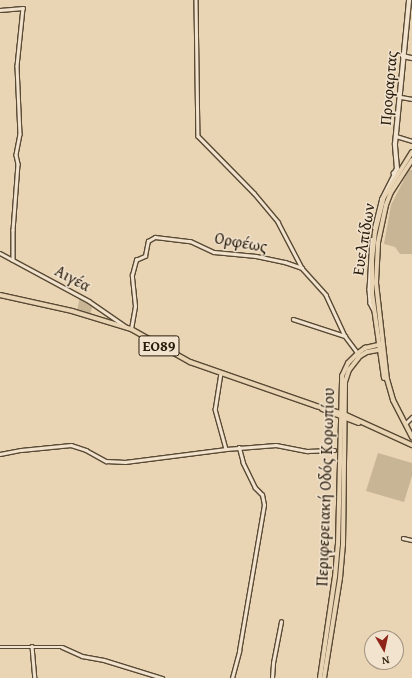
<!DOCTYPE html>
<html>
<head>
<meta charset="utf-8">
<style>
  body { margin:0 }
  #map { position:relative; width:412px; height:678px; overflow:hidden; background:#e9d4b3; font-family:"Gentium Book Plus",serif }
  div>[style] { position:absolute }
  .green>* { inset:0; background:#c8b596 }
  .roads { filter:drop-shadow(1px 0 #594a35) drop-shadow(-1px 0 #594a35) drop-shadow(0 1px #594a35) drop-shadow(0 -1px #594a35) }
  .street>* { height:2.5px; margin:-1.25px; padding:0 1.25px; transform-origin:1.25px; border-radius:1.25px; background:#f1e3ce }
  .secondary>* { height:3.5px; margin:-1.75px; padding:0 1.75px; transform-origin:1.75px; border-radius:1.75px; background:#f1e3ce }
  .primary>* { height:4px; margin:-2px; padding:0 2px; transform-origin:2px; border-radius:2px; background:#e9d4b3 }
  span { translate:-50% -50%; white-space:nowrap; text-align:center; line-height:1.15; -webkit-text-stroke:3px #f1e3ce; paint-order:stroke }
  .shield-label span { padding:1px 3px; background:#f1e3ce; border:1px solid; border-radius:3px; -webkit-text-stroke-width:0 }
  .shield-label { font-size:15px; color:#291c0b; font-weight:700 }
  .street-label { font-size:16px; color:#291c0b }
  .north { position:absolute; left:364px; top:630px; width:40px; height:40px; box-sizing:border-box; background:#f1e3ce; border:1px solid #a19380; border-radius:50%; rotate:171deg; font-size:11px; font-weight:700; line-height:16px; text-align:center; color:#291c0b }
  .north::after { content:''; display:block; margin:auto; width:14px; height:18px; background:#8f2418; clip-path:polygon(50% 0,100% 100%,50% 72%,0 100%) }
</style>
</head>
<body>
<div id="map">
  <div class="green">
    <i style="clip-path:polygon(409px 170px,412px 170px,412px 254px,400px 254px,395px 247px,384px 244px,391px 205px)"></i>
    <i style="clip-path:polygon(80px 296px,93px 304px,90px 315px,77px 311px)"></i>
    <i style="clip-path:polygon(378px 453px,412px 463px,412px 476px,404px 502px,366px 491px)"></i>
  </div>
  <div class="roads">
    <div class="street">
      <i style="left:196px;top:0;width:136px;rotate:89.2deg"></i>
      <i style="left:198px;top:136px;width:80px;rotate:45.5deg"></i>
      <i style="left:254px;top:193px;width:38px;rotate:50deg"></i>
      <i style="left:278px;top:222px;width:52px;rotate:62.4deg"></i>
      <i style="left:0;top:10px;width:23px;rotate:-5deg"></i>
      <i style="left:23px;top:8px;width:58px;rotate:95.9deg"></i>
      <i style="left:17px;top:66px;width:68px;rotate:87.5deg"></i>
      <i style="left:20px;top:134px;width:21px;rotate:101deg"></i>
      <i style="left:16px;top:155px;width:9px;rotate:77deg"></i>
      <i style="left:18px;top:164px;width:66px;rotate:94.3deg"></i>
      <i style="left:13px;top:230px;width:30px;rotate:90deg"></i>
      <i style="left:401px;top:97px;width:11px;rotate:10deg"></i>
      <i style="left:396px;top:136px;width:17px;rotate:17deg"></i>
      <i style="left:374px;top:228px;width:30px;rotate:-76deg"></i>
      <i style="left:381px;top:199px;width:28px;rotate:-63deg"></i>
      <i style="left:372px;top:239px;width:50px;rotate:93.4deg"></i>
      <i style="left:369px;top:289px;width:14px;rotate:86deg"></i>
      <i style="left:370px;top:303px;width:7px;rotate:63deg"></i>
      <i style="left:0;top:253px;width:101px;rotate:28.3deg"></i>
      <i style="left:89px;top:301px;width:44px;rotate:34.8deg"></i>
      <i style="left:293px;top:319px;width:55px;rotate:18.1deg"></i>
      <i style="left:131px;top:329px;width:23px;rotate:-80deg"></i>
      <i style="left:135px;top:306px;width:31px;rotate:-96deg"></i>
      <i style="left:132px;top:275px;width:16px;rotate:-75deg"></i>
      <i style="left:136px;top:260px;width:10px;rotate:-24deg"></i>
      <i style="left:145px;top:256px;width:15px;rotate:-79deg"></i>
      <i style="left:148px;top:241px;width:8px;rotate:-30deg"></i>
      <i style="left:155px;top:237px;width:35px;rotate:7deg"></i>
      <i style="left:190px;top:241px;width:26px;rotate:25deg"></i>
      <i style="left:214px;top:252px;width:42px;rotate:5.4deg"></i>
      <i style="left:256px;top:256px;width:30px;rotate:12deg"></i>
      <i style="left:285px;top:262px;width:18px;rotate:19deg"></i>
      <i style="left:302px;top:268px;width:36px;rotate:48deg"></i>
      <i style="left:326px;top:295px;width:45px;rotate:65.1deg"></i>
      <i style="left:345px;top:336px;width:21px;rotate:53deg"></i>
      <i style="left:221px;top:373px;width:36px;rotate:99deg"></i>
      <i style="left:215px;top:409px;width:41px;rotate:74.6deg"></i>
      <i style="left:405px;top:424px;width:10px;rotate:-45deg"></i>
      <i style="left:0;top:454px;width:21px;rotate:-11deg"></i>
      <i style="left:21px;top:450px;width:50px;rotate:-5.7deg"></i>
      <i style="left:71px;top:445px;width:16px;rotate:18deg"></i>
      <i style="left:86px;top:450px;width:23px;rotate:29deg"></i>
      <i style="left:106px;top:461px;width:19px;rotate:3deg"></i>
      <i style="left:125px;top:462px;width:102px;rotate:-7.3deg"></i>
      <i style="left:226px;top:449px;width:50px;rotate:-4.6deg"></i>
      <i style="left:276px;top:445px;width:32px;rotate:11deg"></i>
      <i style="left:307px;top:451px;width:27px;rotate:-2deg"></i>
      <i style="left:403px;top:538px;width:9px;rotate:13deg"></i>
      <i style="left:326px;top:556px;width:3px;rotate:-45deg"></i>
      <i style="left:328px;top:554px;width:9px;rotate:-6deg"></i>
      <i style="left:32px;top:646px;width:32px;rotate:85deg"></i>
      <i style="left:0;top:647px;width:62px"></i>
      <i style="left:62px;top:647px;width:22px;rotate:24deg"></i>
      <i style="left:82px;top:656px;width:22px;rotate:10deg"></i>
      <i style="left:104px;top:660px;width:61px;rotate:17.2deg"></i>
      <i style="left:232px;top:678px;width:28px;rotate:-75deg"></i>
      <i style="left:239px;top:651px;width:148px;rotate:-80.3deg"></i>
      <i style="left:264px;top:505px;width:10px;rotate:-101deg"></i>
      <i style="left:262px;top:495px;width:10px;rotate:-135deg"></i>
      <i style="left:255px;top:488px;width:28px;rotate:-116deg"></i>
      <i style="left:243px;top:463px;width:16px;rotate:-105deg"></i>
      <i style="left:272px;top:678px;width:15px;rotate:-86deg"></i>
      <i style="left:273px;top:663px;width:42px;rotate:-79deg"></i>
    </div>
    <div class="secondary">
      <i style="left:403px;top:56px;width:9px;rotate:13deg"></i>
      <i style="left:396px;top:176px;width:3px;rotate:-135deg"></i>
      <i style="left:394px;top:174px;width:6px;rotate:-59deg"></i>
      <i style="left:397px;top:169px;width:25px;rotate:-95deg"></i>
      <i style="left:395px;top:144px;width:145px;rotate:-84.4deg"></i>
    </div>
    <div class="primary">
      <i style="left:412px;top:160px;width:38px;rotate:123deg"></i>
      <i style="left:391px;top:192px;width:14px;rotate:111deg"></i>
      <i style="left:386px;top:205px;width:40px;rotate:102deg"></i>
      <i style="left:378px;top:244px;width:39px;rotate:93deg"></i>
      <i style="left:376px;top:283px;width:97px;rotate:83.5deg"></i>
      <i style="left:387px;top:379px;width:22px;rotate:74deg"></i>
      <i style="left:393px;top:400px;width:42px;rotate:62.8deg"></i>
      <i style="left:0;top:295px;width:74px;rotate:12.5deg"></i>
      <i style="left:72px;top:311px;width:62px;rotate:17deg"></i>
      <i style="left:131px;top:329px;width:68px;rotate:29.2deg"></i>
      <i style="left:190px;top:362px;width:133px;rotate:19.2deg"></i>
      <i style="left:316px;top:406px;width:29px;rotate:16deg"></i>
      <i style="left:344px;top:414px;width:75px;rotate:24.5deg"></i>
      <i style="left:384px;top:378px;width:85px;rotate:-98.1deg"></i>
      <i style="left:372px;top:294px;width:34px;rotate:-90deg"></i>
      <i style="left:372px;top:260px;width:28px;rotate:-84deg"></i>
      <i style="left:375px;top:232px;width:36px;rotate:-76deg"></i>
      <i style="left:384px;top:197px;width:53px;rotate:-58.1deg"></i>
      <i style="left:322px;top:409px;width:39px;rotate:21deg"></i>
      <i style="left:320px;top:678px;width:102px;rotate:-81.6deg"></i>
      <i style="left:335px;top:577px;width:32px;rotate:-85deg"></i>
      <i style="left:338px;top:545px;width:169px;rotate:-88.6deg"></i>
      <i style="left:342px;top:376px;width:14px;rotate:-65deg"></i>
      <i style="left:348px;top:363px;width:14px;rotate:-45deg"></i>
      <i style="left:358px;top:353px;width:9px;rotate:-36deg"></i>
      <i style="left:365px;top:348px;width:17px;rotate:-13deg"></i>
      <i style="left:324px;top:678px;width:101px;rotate:-80.9deg"></i>
      <i style="left:340px;top:578px;width:33px;rotate:-85deg"></i>
      <i style="left:343px;top:545px;width:163px;rotate:-89.3deg"></i>
      <i style="left:345px;top:382px;width:13px;rotate:-72deg"></i>
      <i style="left:349px;top:370px;width:18px;rotate:-52deg"></i>
      <i style="left:360px;top:356px;width:8px;rotate:-30deg"></i>
      <i style="left:367px;top:352px;width:16px;rotate:-11deg"></i>
    </div>
  </div>
  <div class="shield-label">
    <span style="left:159px;top:346px">ΕΟ89</span>
  </div>
  <div class="street-label">
    <span style="left:388px;top:88px;rotate:-85deg">Προφαρτας</span>
    <span style="left:363px;top:239px;rotate:-81deg">Ευελπίδων</span>
    <span style="left:241px;top:242px;rotate:10deg">Ορφέως</span>
    <span style="left:73px;top:278px;rotate:28deg">Αιγέα</span>
    <span style="left:325px;top:487px;rotate:-88deg">Περιφερειακή Οδός Κορωπίου</span>
  </div>
  <div class="north">N</div>
</div>
</body>
</html>
